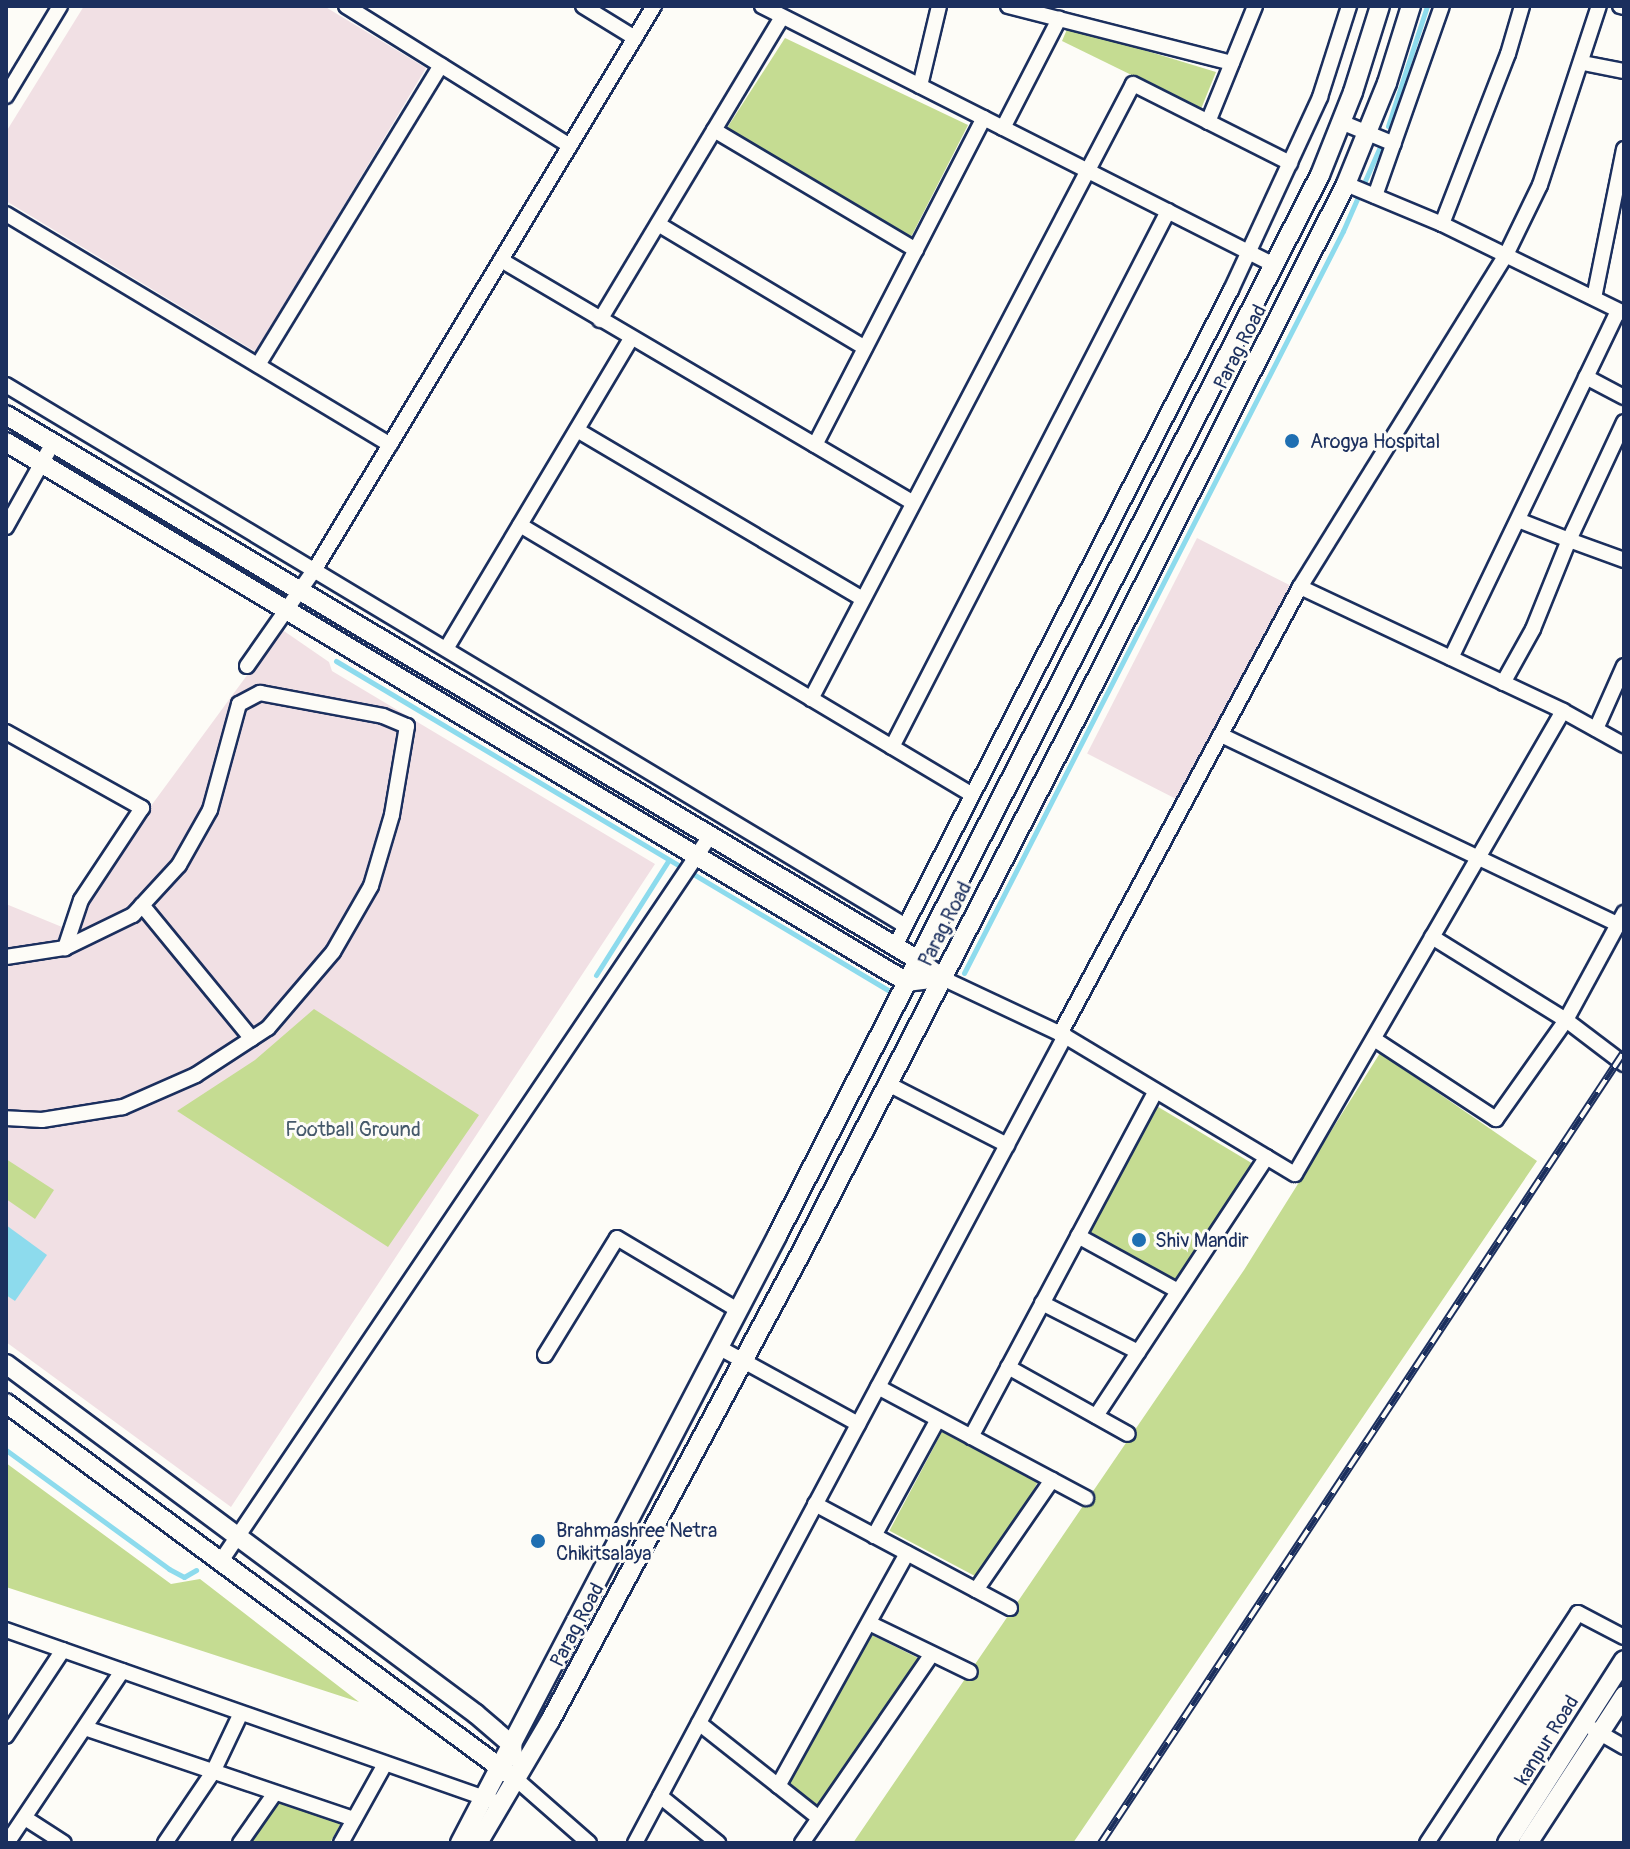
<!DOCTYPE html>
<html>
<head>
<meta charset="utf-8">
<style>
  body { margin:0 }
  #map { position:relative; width:1630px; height:1849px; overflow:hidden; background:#fdfcf7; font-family:Pangolin,sans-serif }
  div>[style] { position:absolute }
  .built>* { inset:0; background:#f1e0e4; transform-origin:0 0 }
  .green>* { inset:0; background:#c5dc92; transform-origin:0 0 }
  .water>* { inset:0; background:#8ddbed }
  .stream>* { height:5px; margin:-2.5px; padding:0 2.5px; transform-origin:2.5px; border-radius:2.5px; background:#8ddbed }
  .roads { filter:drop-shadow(2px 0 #1b2f5e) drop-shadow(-2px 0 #1b2f5e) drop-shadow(0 2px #1b2f5e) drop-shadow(0 -2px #1b2f5e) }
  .minor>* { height:14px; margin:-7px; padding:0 7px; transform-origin:7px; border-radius:7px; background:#fdfcf7 }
  .tertiary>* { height:18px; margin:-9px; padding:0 9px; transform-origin:9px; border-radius:9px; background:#fdfcf7 }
  .rail>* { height:8px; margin-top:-4px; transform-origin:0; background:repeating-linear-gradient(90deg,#fdfcf7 0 15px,#1b2f5e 0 30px); box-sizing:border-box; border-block:2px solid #1b2f5e }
  .dots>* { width:22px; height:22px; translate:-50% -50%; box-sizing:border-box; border:4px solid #fdfcf7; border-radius:50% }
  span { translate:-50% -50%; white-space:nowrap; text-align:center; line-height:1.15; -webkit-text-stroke:6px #fdfcf7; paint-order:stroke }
  .street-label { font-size:20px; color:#1b2f5e }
  .poi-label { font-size:20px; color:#1b2f5e }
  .left { translate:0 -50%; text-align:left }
  .park-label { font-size:20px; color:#465a6b }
  .frame { position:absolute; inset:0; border:8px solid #1b2f5e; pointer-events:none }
</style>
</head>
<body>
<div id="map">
  <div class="built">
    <i style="clip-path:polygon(84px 6px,324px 6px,426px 68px,256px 352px,6px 201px,6px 132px)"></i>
    <i style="left:1197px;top:538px;width:106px;height:242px;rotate:27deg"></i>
    <i style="clip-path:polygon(281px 629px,329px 662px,332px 671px,655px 864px,231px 1507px,6px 1342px,6px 904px,62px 927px)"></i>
  </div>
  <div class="green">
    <i style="clip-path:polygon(1068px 27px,1216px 72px,1201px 109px,1062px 41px)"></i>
    <i style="clip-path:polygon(785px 38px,968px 125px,911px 237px,727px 128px)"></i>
    <i style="clip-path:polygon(314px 1009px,479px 1115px,388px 1247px,177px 1111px,255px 1060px)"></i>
    <i style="clip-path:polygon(1380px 1053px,1537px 1161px,1073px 1843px,853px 1843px,1244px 1270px)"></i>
    <i style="left:1155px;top:1105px;width:116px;height:144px;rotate:31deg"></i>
    <i style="clip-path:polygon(6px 1159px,54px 1190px,35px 1219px,6px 1199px)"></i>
    <i style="left:943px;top:1430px;width:108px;height:114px;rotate:28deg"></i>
    <i style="clip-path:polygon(6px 1463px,171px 1584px,200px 1579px,359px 1702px,6px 1587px)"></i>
    <i style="clip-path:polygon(870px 1634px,918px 1658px,816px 1807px,789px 1785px)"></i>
    <i style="clip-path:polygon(278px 1802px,341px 1823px,330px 1843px,249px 1843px)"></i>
  </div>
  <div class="water">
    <i style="clip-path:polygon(6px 1225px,47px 1255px,15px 1301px,6px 1295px)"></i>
  </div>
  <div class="stream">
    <i style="left:1388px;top:126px;width:126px;rotate:-72deg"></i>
    <i style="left:336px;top:661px;width:643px;rotate:30.8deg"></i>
    <i style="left:964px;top:973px;width:833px;rotate:-62.94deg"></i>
    <i style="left:1343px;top:231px;width:90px;rotate:-66.3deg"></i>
    <i style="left:596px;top:975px;width:135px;rotate:-57.7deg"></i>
    <i style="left:6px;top:1450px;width:202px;rotate:36.1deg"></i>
    <i style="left:169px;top:1569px;width:17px;rotate:28deg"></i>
    <i style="left:184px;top:1577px;width:14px;rotate:-30deg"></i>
  </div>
  <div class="roads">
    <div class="minor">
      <i style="left:346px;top:6px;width:264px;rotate:32deg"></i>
      <i style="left:583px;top:6px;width:61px;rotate:31.6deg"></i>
      <i style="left:762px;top:6px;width:574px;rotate:26.83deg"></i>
      <i style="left:1008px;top:6px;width:231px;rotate:14.3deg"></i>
      <i style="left:1620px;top:6px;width:4px;rotate:14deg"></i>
      <i style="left:1583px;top:63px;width:42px;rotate:11deg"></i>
      <i style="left:920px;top:86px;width:82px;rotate:-76.6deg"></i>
      <i style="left:6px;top:96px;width:105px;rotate:-59deg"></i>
      <i style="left:1208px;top:122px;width:125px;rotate:-67.9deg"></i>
      <i style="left:1341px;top:122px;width:57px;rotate:22.5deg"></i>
      <i style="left:1003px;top:128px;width:123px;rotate:-62.8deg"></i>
      <i style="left:714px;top:130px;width:235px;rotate:30.7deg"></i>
      <i style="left:1346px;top:184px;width:104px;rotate:22.6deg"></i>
      <i style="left:1442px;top:224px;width:203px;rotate:26.1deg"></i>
      <i style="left:1375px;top:196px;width:201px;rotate:-70.6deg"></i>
      <i style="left:6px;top:214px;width:448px;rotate:31deg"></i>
      <i style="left:658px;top:224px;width:241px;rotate:30.9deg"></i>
      <i style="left:1442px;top:224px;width:182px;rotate:-68.8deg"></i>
      <i style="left:1508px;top:54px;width:50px;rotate:-73.7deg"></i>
      <i style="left:501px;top:260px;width:478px;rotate:30.5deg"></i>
      <i style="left:1594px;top:298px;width:152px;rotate:-78.6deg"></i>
      <i style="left:600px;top:320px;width:353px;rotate:-59deg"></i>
      <i style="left:258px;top:365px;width:351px;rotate:-58.6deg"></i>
      <i style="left:1586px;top:377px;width:43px;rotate:27.8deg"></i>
      <i style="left:6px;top:385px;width:1048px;rotate:31.02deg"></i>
      <i style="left:577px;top:430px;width:332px;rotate:30.6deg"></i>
      <i style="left:815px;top:445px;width:368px;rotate:-62.7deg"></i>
      <i style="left:1518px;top:520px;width:55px;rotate:21.4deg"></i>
      <i style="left:1569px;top:540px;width:130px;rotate:-65deg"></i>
      <i style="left:520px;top:525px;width:525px;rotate:30.81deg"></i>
      <i style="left:6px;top:527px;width:96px;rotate:-60.8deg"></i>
      <i style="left:1300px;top:587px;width:291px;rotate:25.2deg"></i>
      <i style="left:1563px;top:711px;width:70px;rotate:29.1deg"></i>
      <i style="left:446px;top:649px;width:361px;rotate:-59.2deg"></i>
      <i style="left:1451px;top:658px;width:385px;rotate:-64.3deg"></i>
      <i style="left:247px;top:666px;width:118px;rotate:-55deg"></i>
      <i style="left:315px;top:569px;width:657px;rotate:-58.95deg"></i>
      <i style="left:1503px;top:683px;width:62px;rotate:-60.9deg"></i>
      <i style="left:1533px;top:629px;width:96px;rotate:-68deg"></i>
      <i style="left:1569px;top:540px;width:59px;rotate:20deg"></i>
      <i style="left:811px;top:699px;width:694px;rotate:-62.36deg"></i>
      <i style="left:1133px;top:84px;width:176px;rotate:26.7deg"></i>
      <i style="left:1596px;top:729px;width:69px;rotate:-66deg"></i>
      <i style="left:6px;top:732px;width:156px;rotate:29.2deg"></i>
      <i style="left:142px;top:808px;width:110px;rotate:123.5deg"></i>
      <i style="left:81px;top:900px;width:51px;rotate:108.4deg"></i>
      <i style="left:1221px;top:735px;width:439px;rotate:25.5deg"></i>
      <i style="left:892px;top:747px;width:603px;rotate:-62.75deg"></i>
      <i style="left:142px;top:905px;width:173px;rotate:50.6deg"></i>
      <i style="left:1432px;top:937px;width:158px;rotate:31.8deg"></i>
      <i style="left:1566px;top:1020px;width:73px;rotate:37.2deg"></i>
      <i style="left:895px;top:946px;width:737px;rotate:-62.88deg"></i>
      <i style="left:1231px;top:290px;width:213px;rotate:-65.2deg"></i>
      <i style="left:1320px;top:97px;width:96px;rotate:-72.3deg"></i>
      <i style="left:6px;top:957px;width:60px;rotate:-8.7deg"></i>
      <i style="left:65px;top:948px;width:76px;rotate:-25.9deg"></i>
      <i style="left:133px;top:915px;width:68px;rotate:-47.4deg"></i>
      <i style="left:179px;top:865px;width:63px;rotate:-60.6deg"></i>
      <i style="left:210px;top:810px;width:110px;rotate:-74.7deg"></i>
      <i style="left:239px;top:704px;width:24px;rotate:-28deg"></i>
      <i style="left:260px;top:693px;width:125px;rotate:10.6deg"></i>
      <i style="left:383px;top:716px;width:26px;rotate:23deg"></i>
      <i style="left:407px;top:726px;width:90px;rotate:99.6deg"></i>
      <i style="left:392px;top:815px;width:74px;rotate:106.5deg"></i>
      <i style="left:371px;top:886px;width:76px;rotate:119.9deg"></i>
      <i style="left:333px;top:952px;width:100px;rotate:130.5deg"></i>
      <i style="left:268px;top:1028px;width:86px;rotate:146.9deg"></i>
      <i style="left:196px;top:1075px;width:80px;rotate:156.3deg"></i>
      <i style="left:123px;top:1107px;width:82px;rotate:170.9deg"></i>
      <i style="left:42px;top:1120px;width:36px;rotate:-177deg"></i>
      <i style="left:942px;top:978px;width:136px;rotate:25.2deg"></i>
      <i style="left:1065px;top:1036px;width:268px;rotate:31deg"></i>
      <i style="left:1295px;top:1174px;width:535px;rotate:-59.94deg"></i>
      <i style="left:1060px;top:1034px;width:507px;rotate:-61.77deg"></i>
      <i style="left:1300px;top:587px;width:391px;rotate:-58.2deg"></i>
      <i style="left:1506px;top:255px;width:78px;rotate:-64.1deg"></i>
      <i style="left:1540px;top:185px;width:188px;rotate:-71.8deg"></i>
      <i style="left:1374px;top:1039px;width:146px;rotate:33.3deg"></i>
      <i style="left:1496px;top:1119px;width:121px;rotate:-54.7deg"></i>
      <i style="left:1566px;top:1020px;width:122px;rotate:-61.5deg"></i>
      <i style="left:888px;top:1084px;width:134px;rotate:27.1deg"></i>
      <i style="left:1078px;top:1236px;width:114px;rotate:28.8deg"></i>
      <i style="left:1042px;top:1303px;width:108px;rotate:27deg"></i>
      <i style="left:718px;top:1347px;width:160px;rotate:28.8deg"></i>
      <i style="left:545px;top:1355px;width:137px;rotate:-58.4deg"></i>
      <i style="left:617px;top:1238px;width:141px;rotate:30.8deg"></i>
      <i style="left:1008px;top:1367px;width:137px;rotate:29.2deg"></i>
      <i style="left:878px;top:1387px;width:236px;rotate:28.1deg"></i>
      <i style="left:1096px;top:1416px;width:310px;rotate:-56.6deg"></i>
      <i style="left:971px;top:1437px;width:392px;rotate:-61.9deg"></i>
      <i style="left:815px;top:1504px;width:221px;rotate:28.1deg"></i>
      <i style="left:874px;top:1536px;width:133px;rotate:-61.3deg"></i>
      <i style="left:221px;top:1561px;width:874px;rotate:-56deg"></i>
      <i style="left:976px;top:1590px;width:134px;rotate:-55.4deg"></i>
      <i style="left:869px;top:1623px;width:112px;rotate:25.9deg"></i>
      <i style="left:6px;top:1630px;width:516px;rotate:19.35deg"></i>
      <i style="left:699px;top:1723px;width:153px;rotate:38.4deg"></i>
      <i style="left:85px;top:1728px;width:284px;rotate:18.7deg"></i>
      <i style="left:1593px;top:1729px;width:36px;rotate:30deg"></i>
      <i style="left:6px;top:1736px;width:103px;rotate:-56.5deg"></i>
      <i style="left:516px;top:1779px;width:97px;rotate:41.2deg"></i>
      <i style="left:778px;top:1786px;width:266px;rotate:-61deg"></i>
      <i style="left:660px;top:1796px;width:75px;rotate:39deg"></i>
      <i style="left:25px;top:1818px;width:46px;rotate:32.7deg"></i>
      <i style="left:7px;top:1843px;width:207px;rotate:-56.2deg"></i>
      <i style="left:165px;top:1843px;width:86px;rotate:-55.9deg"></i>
      <i style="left:213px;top:1772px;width:65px;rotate:-64.6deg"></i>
      <i style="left:240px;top:1843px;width:61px;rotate:-55deg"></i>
      <i style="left:341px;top:1843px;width:90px;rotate:-60.9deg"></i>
      <i style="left:635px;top:1843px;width:914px;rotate:-61.95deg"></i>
      <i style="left:802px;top:1843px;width:229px;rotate:-55.5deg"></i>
      <i style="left:1427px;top:1843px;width:275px;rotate:-56.7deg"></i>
      <i style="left:1578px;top:1613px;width:52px;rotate:27.6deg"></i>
    </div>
    <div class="tertiary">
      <i style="left:6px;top:415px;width:1062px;rotate:30.86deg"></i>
      <i style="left:918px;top:960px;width:30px;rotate:37deg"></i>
      <i style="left:6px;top:442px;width:1050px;rotate:30.94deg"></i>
      <i style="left:907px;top:982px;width:35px;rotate:-7deg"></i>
      <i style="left:6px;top:1364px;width:586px;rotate:36.67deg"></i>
      <i style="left:476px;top:1714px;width:48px;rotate:40.7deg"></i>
      <i style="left:512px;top:1745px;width:12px;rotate:85deg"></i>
      <i style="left:6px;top:1403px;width:626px;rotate:36.43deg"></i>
      <i style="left:460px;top:1843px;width:685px;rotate:-62.42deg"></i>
      <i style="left:777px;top:1236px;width:1192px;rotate:-62.9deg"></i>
      <i style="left:1320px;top:175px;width:89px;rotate:-68.3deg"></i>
      <i style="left:1353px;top:92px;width:90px;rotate:-72.6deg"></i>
      <i style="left:478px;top:1843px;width:142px;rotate:-59.5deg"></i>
      <i style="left:550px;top:1721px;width:533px;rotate:-61.8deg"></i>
      <i style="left:802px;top:1251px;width:658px;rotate:-62.77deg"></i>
      <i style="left:1103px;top:666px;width:540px;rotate:-63.25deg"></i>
      <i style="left:1346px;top:184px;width:109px;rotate:-67.9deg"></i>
      <i style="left:1387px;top:83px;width:81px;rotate:-72.7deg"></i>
      <i style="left:1507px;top:1843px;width:217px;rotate:-57.4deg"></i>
      <i style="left:1528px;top:1843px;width:176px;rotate:-56.9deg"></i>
    </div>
  </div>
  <div class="rail">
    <i style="left:1101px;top:1843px;width:948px;rotate:-56.53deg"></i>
  </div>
  <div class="dots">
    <i style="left:1292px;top:441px;background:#1f6fb2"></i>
    <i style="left:1139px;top:1240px;background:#1f6fb2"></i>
    <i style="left:538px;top:1541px;background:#1f6fb2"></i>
  </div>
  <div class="street-label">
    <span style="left:1240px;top:347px;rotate:-63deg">Parag Road</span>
    <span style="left:945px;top:924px;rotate:-63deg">Parag Road</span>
    <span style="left:577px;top:1625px;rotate:-62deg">Parag Road</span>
    <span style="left:1547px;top:1740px;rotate:-58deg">kanpur Road</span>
  </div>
  <div class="poi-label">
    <span class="left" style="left:1310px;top:441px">Arogya Hospital</span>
    <span class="left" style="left:1155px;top:1240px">Shiv Mandir</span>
    <span class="left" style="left:556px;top:1542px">Brahmashree Netra<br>Chikitsalaya</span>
  </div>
  <div class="park-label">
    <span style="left:353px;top:1129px">Football Ground</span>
  </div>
  <div class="frame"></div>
</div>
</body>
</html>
